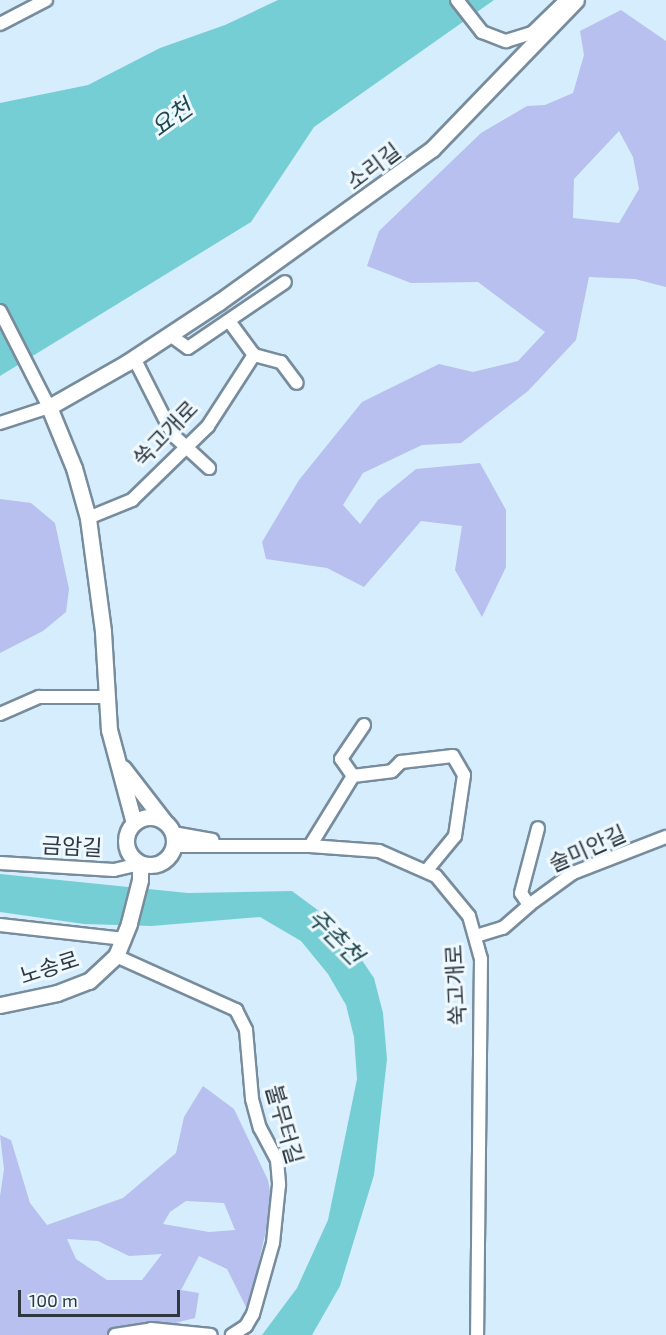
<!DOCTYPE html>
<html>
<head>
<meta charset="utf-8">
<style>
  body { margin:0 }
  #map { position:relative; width:666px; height:1335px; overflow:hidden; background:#d6edfd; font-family:"Exo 2","Noto Sans KR",sans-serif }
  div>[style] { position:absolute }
  .green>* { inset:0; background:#b7c0ee }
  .water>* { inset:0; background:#76ced5 }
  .roads { filter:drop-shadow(2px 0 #778c9c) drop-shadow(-2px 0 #778c9c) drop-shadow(0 2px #778c9c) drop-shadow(0 -2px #778c9c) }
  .minor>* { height:12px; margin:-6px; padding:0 6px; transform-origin:6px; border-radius:6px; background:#fff }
  .major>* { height:15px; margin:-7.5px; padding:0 7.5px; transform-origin:7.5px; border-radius:7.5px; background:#fff }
  .major>.ring { margin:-7.5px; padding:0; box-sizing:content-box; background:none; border:15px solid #fff; border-radius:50% }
  span { translate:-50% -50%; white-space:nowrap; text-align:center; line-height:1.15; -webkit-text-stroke:6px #eef8ff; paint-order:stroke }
  .street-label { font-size:22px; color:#2f383e }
  .water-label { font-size:24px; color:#1f484c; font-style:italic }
  .scale { position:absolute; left:18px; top:1290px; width:162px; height:27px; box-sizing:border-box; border:3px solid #2f383e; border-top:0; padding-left:8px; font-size:18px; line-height:21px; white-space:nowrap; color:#2f383e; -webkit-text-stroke:4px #eef8ff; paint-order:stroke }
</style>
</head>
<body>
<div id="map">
  <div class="green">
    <i style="clip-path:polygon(evenodd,621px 10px,666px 41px,666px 287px,635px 279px,589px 277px,576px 340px,528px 391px,461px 443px,422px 445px,363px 473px,343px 505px,360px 524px,378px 500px,416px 469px,480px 463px,506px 510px,506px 567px,482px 617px,455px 570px,462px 526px,421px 521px,364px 587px,327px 568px,266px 559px,262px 542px,299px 480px,362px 402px,439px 364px,473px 372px,518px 361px,545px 332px,478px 282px,411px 283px,367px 266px,379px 231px,481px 133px,527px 106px,545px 105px,573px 93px,584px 55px,580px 31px,621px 10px,619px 131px,633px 157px,639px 189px,619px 223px,573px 218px,574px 179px,619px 131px)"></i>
    <i style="clip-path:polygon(0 499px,31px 503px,55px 523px,69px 589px,66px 612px,43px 631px,0 653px)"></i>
    <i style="clip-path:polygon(evenodd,203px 1086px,234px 1109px,268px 1180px,272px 1203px,248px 1311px,227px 1269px,199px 1256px,181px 1290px,199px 1293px,195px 1318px,128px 1335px,0 1335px,0 1196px,4px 1169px,0 1135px,11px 1140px,30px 1203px,47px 1225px,123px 1198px,176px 1153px,184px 1117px,203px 1086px,186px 1201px,224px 1203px,235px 1230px,209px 1232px,163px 1224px,170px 1212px,186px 1201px,203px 1086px,67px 1239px,98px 1241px,129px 1256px,162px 1254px,142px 1280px,107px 1280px,76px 1259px,67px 1239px)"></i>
  </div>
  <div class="water">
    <i style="clip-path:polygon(278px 0,494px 0,314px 127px,251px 222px,0 376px,0 103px,88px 85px,160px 48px,225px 25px)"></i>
    <i style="clip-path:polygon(0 874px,188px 893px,292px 891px,338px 925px,374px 978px,383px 1013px,387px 1059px,374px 1175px,340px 1286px,312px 1335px,262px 1335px,297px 1288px,328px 1220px,357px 1079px,354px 1037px,346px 1005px,328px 974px,301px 941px,260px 917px,152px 926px,84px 924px,0 912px)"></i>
  </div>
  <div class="roads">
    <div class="minor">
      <i style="left:457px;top:0;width:41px;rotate:52deg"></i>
      <i style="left:482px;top:32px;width:26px;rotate:21deg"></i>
      <i style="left:506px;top:41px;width:27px;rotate:-17deg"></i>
      <i style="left:532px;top:33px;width:47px;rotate:-44.1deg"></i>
      <i style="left:0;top:24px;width:52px;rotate:-27.6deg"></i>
      <i style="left:0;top:311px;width:108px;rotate:63deg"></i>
      <i style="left:49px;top:407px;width:52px;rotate:161.9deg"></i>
      <i style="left:229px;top:321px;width:42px;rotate:53.7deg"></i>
      <i style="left:254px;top:355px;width:28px;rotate:15deg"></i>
      <i style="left:281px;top:362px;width:26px;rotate:53deg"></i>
      <i style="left:170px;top:335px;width:22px;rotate:36deg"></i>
      <i style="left:188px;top:348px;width:117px;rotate:-34.2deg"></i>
      <i style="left:134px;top:358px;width:86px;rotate:63.1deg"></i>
      <i style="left:173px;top:435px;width:49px;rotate:42.5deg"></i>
      <i style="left:88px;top:518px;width:48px;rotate:-22.2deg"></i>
      <i style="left:132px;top:500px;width:106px;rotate:-44.2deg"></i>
      <i style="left:208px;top:426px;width:85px;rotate:-57.1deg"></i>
      <i style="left:0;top:714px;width:43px;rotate:-23.6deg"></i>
      <i style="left:39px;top:697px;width:67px"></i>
      <i style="left:353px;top:776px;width:39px;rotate:-7deg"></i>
      <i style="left:392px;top:771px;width:13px;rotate:-45deg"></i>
      <i style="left:401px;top:762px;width:52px;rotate:-6.6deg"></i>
      <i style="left:453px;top:756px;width:22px;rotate:60deg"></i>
      <i style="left:464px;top:775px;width:62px;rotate:98.4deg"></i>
      <i style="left:455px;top:836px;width:44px;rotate:129.5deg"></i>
      <i style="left:173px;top:833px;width:40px;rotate:10deg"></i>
      <i style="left:174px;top:846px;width:136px"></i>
      <i style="left:310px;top:846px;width:69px;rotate:4.1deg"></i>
      <i style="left:379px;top:851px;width:62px;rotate:23.7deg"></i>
      <i style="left:436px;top:876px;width:52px;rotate:50.5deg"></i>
      <i style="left:469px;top:916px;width:45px;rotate:74.4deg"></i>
      <i style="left:481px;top:959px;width:376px;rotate:90.6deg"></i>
      <i style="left:310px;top:846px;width:82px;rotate:-58.4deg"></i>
      <i style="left:353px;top:776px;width:21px;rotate:-125deg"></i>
      <i style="left:341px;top:759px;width:41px;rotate:-55.9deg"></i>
      <i style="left:0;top:863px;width:114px;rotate:3.5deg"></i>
      <i style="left:114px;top:870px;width:27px;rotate:-13deg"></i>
      <i style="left:529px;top:905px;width:54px;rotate:-36deg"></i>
      <i style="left:573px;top:873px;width:100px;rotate:-21.2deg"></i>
      <i style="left:0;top:925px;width:125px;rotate:6.4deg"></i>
      <i style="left:476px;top:936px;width:28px;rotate:-17deg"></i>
      <i style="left:503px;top:928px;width:35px;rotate:-41deg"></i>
      <i style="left:529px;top:905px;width:14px;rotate:-124deg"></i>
      <i style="left:521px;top:893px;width:67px;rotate:-75.3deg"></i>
      <i style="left:116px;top:956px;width:132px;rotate:24.2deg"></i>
      <i style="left:236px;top:1010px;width:22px;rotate:63deg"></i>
      <i style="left:246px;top:1030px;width:69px;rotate:85deg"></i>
      <i style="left:252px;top:1099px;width:30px;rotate:75deg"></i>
      <i style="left:260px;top:1128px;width:36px;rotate:62deg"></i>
      <i style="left:277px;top:1160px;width:25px;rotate:85deg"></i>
      <i style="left:279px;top:1185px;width:58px;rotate:95.9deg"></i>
      <i style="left:273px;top:1243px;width:74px;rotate:105.7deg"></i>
      <i style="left:253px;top:1314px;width:14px;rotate:120deg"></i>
      <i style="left:246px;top:1326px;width:17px;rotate:147deg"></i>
      <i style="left:115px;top:1335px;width:36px;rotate:-9deg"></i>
      <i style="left:151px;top:1329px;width:60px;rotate:5.7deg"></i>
    </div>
    <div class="major">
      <i style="left:123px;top:768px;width:67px;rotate:52.3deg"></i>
      <i class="ring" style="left:126px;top:817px;width:33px;height:33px"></i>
      <i style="left:134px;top:823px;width:96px;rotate:-105deg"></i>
      <i style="left:109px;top:730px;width:99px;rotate:-93.5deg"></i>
      <i style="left:103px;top:631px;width:114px;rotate:-97.6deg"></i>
      <i style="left:88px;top:518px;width:52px;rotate:-105.6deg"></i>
      <i style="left:74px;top:468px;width:66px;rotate:-112.3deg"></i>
      <i style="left:49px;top:407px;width:91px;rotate:-29.7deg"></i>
      <i style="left:128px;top:362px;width:109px;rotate:-33.4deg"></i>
      <i style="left:219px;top:302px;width:262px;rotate:-35.7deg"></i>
      <i style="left:432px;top:149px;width:207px;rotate:-46deg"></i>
      <i style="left:0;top:1005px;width:58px;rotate:-11.9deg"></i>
      <i style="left:57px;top:993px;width:34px;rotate:-21deg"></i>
      <i style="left:89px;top:981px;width:37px;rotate:-43deg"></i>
      <i style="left:116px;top:956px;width:35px;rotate:-68deg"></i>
      <i style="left:129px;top:923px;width:44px;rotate:-75.7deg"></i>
      <i style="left:140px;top:880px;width:16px;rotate:-90deg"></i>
    </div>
  </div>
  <div class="street-label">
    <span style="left:373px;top:166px;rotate:-37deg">소리길</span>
    <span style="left:165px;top:433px;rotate:-46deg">쑥고개로</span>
    <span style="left:72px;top:846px;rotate:3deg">금암길</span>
    <span style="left:587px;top:848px;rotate:-24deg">술미안길</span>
    <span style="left:49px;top:967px;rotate:-18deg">노송로</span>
    <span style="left:455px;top:985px;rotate:-93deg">쑥고개로</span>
    <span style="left:285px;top:1124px;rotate:74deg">불무터길</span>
  </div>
  <div class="water-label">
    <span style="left:171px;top:117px;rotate:-36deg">요천</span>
    <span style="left:336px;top:936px;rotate:45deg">주촌천</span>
  </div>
  <div class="scale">100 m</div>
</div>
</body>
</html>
